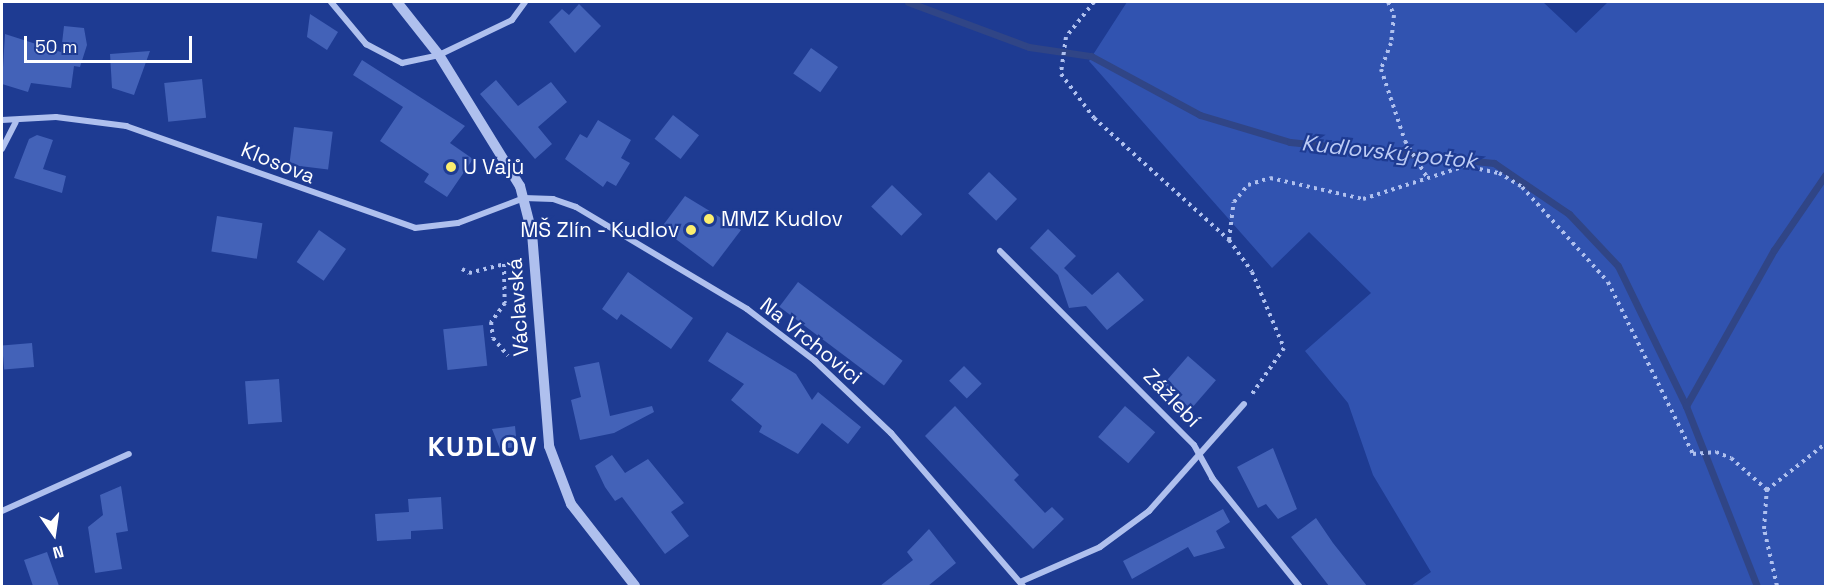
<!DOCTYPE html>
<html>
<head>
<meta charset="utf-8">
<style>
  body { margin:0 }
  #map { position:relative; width:1827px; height:588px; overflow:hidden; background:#1e3b92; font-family:"Space Grotesk",sans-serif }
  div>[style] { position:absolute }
  .green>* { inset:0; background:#3153b0 }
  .stream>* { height:7px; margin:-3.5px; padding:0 3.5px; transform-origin:3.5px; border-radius:3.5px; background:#304586 }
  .building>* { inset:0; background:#4362b8; transform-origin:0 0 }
  .path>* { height:4px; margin-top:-2px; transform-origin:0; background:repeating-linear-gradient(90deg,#afc0ee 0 3px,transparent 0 7.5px) }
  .minor>* { height:6px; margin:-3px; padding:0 3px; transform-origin:3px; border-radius:3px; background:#afc0ee }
  .tertiary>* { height:10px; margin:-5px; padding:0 5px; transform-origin:5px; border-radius:5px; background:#afc0ee }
  .dots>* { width:16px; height:16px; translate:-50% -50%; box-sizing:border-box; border:3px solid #1e3b92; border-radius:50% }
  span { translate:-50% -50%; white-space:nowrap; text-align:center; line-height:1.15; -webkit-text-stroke:4.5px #1e3b92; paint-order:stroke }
  .street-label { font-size:21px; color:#fff }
  .poi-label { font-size:21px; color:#fff }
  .left { translate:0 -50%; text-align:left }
  .right { translate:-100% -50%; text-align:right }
  .water-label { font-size:22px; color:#bccbf5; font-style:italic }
  .district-label { font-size:27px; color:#fff; font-weight:700; letter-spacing:1.5px }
  .frame { position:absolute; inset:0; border:3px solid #fff; pointer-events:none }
  .north { position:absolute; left:24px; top:504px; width:60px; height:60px; -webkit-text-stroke:4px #1e3b92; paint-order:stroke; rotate:167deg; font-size:16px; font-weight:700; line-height:24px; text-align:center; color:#fff }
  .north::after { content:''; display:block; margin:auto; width:21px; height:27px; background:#fff; clip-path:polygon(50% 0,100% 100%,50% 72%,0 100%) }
  .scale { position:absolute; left:24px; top:36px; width:168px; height:27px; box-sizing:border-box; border:3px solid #fff; border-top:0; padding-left:8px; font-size:18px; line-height:21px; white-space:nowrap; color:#fff; -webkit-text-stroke:4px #1e3b92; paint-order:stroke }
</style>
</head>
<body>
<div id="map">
  <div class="green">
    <i style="clip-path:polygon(1127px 2px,1543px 2px,1576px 33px,1608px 2px,1825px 2px,1825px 586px,1411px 586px,1431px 572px,1373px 475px,1348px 403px,1305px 351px,1371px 293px,1309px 232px,1272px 268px,1089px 61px)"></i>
  </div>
  <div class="stream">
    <i style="left:908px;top:2px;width:129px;rotate:20.4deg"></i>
    <i style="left:1029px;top:47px;width:63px;rotate:8.3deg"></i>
    <i style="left:1091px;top:56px;width:124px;rotate:28.4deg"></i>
    <i style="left:1200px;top:115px;width:94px;rotate:16.7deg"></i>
    <i style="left:1290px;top:142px;width:205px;rotate:5.9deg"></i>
    <i style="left:1494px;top:163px;width:91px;rotate:34.2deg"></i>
    <i style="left:1569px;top:214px;width:71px;rotate:46.7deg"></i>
    <i style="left:1618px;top:266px;width:156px;rotate:64.1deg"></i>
    <i style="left:1686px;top:406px;width:193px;rotate:68.5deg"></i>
    <i style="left:1686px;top:406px;width:179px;rotate:-60.6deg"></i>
    <i style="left:1774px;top:250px;width:92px;rotate:-55.6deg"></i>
  </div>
  <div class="building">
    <i style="clip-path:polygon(579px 4px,601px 26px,575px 53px,549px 22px,562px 9px,569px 15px)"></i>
    <i style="clip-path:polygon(310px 14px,338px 32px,327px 50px,307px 37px)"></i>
    <i style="clip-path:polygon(64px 26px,84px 28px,87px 45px,80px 67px,74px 66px,71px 88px,31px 83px,28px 92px,2px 84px,5px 34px,61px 52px)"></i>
    <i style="left:811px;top:48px;width:33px;height:31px;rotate:35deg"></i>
    <i style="clip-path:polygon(150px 51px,134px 95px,112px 88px,110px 54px)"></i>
    <i style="clip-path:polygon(362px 60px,465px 126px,450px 143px,473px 159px,447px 197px,424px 182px,429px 174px,380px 141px,403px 107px,353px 75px)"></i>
    <i style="left:202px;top:79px;width:39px;height:38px;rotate:84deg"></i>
    <i style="clip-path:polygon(496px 80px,518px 106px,551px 82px,567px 102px,538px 127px,552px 144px,535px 159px,480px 94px)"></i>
    <i style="left:673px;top:115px;width:33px;height:30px;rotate:38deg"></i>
    <i style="clip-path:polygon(598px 120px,631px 140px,621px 158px,630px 163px,616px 186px,607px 181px,603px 187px,565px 159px,580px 134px,587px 138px)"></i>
    <i style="left:294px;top:127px;width:39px;height:38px;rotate:7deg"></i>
    <i style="clip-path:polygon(37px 135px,53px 140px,43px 169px,66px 176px,62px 193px,14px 178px,29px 139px)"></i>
    <i style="left:989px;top:172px;width:39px;height:30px;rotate:44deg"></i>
    <i style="left:892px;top:185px;width:42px;height:30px;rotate:44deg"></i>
    <i style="clip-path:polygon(685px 196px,741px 230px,713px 267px,661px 228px)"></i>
    <i style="left:217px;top:216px;width:46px;height:36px;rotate:9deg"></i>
    <i style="clip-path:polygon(1048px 229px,1076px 256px,1064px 268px,1092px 295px,1118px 272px,1144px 300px,1107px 330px,1086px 306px,1069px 308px,1058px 275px,1030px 248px)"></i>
    <i style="left:319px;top:230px;width:33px;height:39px;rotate:35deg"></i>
    <i style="clip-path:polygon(628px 272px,693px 318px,671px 349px,621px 314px,617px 320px,602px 309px)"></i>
    <i style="left:798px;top:282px;width:131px;height:31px;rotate:37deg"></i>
    <i style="left:483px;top:325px;width:41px;height:40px;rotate:84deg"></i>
    <i style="clip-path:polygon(727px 332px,796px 374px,812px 400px,818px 392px,861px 427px,848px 444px,822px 423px,798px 454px,759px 432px,762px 426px,731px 400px,744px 384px,708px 361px)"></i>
    <i style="left:32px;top:343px;width:24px;height:30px;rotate:85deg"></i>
    <i style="left:1188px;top:356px;width:37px;height:38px;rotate:41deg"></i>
    <i style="clip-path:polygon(599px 362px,610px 416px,652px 406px,654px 412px,614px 433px,580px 440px,571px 400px,581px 397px,574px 367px)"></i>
    <i style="left:964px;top:366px;width:25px;height:21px;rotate:45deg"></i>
    <i style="left:279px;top:379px;width:43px;height:34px;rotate:86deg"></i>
    <i style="clip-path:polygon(955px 406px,1019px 475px,1014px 480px,1045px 513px,1052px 507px,1064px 519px,1033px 549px,925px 436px)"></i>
    <i style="left:1125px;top:406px;width:40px;height:41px;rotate:41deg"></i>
    <i style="clip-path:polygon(515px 426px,517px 447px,500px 449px,492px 429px)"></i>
    <i style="clip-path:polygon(1273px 448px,1297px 509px,1278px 519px,1266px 504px,1258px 508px,1237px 467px)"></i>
    <i style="clip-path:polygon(612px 455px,625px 473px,648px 459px,684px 503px,671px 512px,689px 536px,665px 554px,622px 497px,615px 501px,605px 487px,595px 466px)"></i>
    <i style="clip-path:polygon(121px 486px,128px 531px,116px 533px,122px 569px,95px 573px,88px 527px,103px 515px,100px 495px)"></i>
    <i style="clip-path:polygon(441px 497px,443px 529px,411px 531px,411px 539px,377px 541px,375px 514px,409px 512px,408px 499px)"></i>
    <i style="clip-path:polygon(1223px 509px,1230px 522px,1216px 531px,1225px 548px,1194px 557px,1188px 547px,1132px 579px,1123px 561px)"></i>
    <i style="clip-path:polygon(1316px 518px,1333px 543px,1367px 586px,1329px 586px,1291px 537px)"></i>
    <i style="clip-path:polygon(929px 529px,956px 563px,928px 586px,880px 586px,913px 560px,907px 552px)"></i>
    <i style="clip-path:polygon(47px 552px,59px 586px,33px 586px,24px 560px)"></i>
  </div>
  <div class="path">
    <i style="left:1094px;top:2px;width:45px;rotate:128.7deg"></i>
    <i style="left:1066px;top:37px;width:37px;rotate:98deg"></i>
    <i style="left:1061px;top:74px;width:55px;rotate:53.1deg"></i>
    <i style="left:1094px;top:118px;width:182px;rotate:42.1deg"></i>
    <i style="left:1229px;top:240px;width:39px;rotate:54deg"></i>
    <i style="left:1252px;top:272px;width:82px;rotate:67.2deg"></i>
    <i style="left:1284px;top:348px;width:56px;rotate:124.8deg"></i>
    <i style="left:1388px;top:2px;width:14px;rotate:65deg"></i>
    <i style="left:1394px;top:15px;width:28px;rotate:96deg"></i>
    <i style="left:1391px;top:43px;width:28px;rotate:111deg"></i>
    <i style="left:1381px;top:69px;width:76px;rotate:71.6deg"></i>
    <i style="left:1405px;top:141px;width:44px;rotate:58.8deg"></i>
    <i style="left:1229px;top:240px;width:38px;rotate:-83deg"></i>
    <i style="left:1234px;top:202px;width:22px;rotate:-51deg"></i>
    <i style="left:1248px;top:185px;width:23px;rotate:-18deg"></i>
    <i style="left:1270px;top:178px;width:95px;rotate:12.7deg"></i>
    <i style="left:1363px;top:199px;width:107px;rotate:-17.9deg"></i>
    <i style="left:1465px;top:166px;width:35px;rotate:12deg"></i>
    <i style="left:1499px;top:173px;width:27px;rotate:31deg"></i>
    <i style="left:1522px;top:187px;width:128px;rotate:47.8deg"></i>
    <i style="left:1608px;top:282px;width:192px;rotate:63.7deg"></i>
    <i style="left:1693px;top:454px;width:23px;rotate:-5deg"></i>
    <i style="left:1716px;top:452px;width:16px;rotate:22deg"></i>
    <i style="left:1731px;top:458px;width:48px;rotate:41.6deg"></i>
    <i style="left:462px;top:269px;width:8px;rotate:30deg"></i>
    <i style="left:469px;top:273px;width:36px;rotate:-14deg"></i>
    <i style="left:504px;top:264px;width:39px;rotate:89deg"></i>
    <i style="left:505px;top:303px;width:24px;rotate:126deg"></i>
    <i style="left:491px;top:322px;width:16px;rotate:83deg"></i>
    <i style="left:493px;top:338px;width:23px;rotate:50deg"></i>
    <i style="left:1777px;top:586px;width:58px;rotate:-102.8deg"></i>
    <i style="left:1764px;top:529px;width:39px;rotate:-86deg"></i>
    <i style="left:1767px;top:490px;width:75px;rotate:-38.5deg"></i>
  </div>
  <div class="minor">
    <i style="left:331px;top:2px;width:55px;rotate:50.2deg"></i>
    <i style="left:366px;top:44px;width:41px;rotate:27.8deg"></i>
    <i style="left:402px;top:63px;width:38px;rotate:-12deg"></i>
    <i style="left:439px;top:55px;width:81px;rotate:-25.6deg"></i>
    <i style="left:512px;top:20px;width:22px;rotate:-54deg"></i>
    <i style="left:2px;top:120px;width:54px;rotate:-3.2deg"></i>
    <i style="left:56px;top:117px;width:71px;rotate:7.3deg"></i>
    <i style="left:126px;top:126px;width:306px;rotate:19.4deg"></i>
    <i style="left:415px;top:228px;width:43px;rotate:-6.6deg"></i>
    <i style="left:458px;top:223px;width:71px;rotate:-20.7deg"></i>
    <i style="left:524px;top:198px;width:29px;rotate:2deg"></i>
    <i style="left:553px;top:199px;width:24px;rotate:19deg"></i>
    <i style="left:576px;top:207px;width:199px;rotate:30.8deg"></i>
    <i style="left:747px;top:309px;width:86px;rotate:37.4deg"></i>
    <i style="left:815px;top:361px;width:105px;rotate:43.5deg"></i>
    <i style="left:891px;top:433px;width:202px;rotate:49.2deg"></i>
    <i style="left:2px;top:149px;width:30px;rotate:-63deg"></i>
    <i style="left:1000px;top:251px;width:274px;rotate:45deg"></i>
    <i style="left:1194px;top:445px;width:38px;rotate:61deg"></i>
    <i style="left:1212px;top:478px;width:139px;rotate:51.1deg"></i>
    <i style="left:2px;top:511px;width:139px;rotate:-24.2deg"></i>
    <i style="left:1020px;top:582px;width:87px;rotate:-23.6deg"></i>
    <i style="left:1100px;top:547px;width:61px;rotate:-36.3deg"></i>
    <i style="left:1149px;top:511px;width:143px;rotate:-48.4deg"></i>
  </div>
  <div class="tertiary">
    <i style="left:397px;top:2px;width:68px;rotate:51.6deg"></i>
    <i style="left:439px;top:55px;width:154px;rotate:58.3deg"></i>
    <i style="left:520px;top:186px;width:49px;rotate:75.7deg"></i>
    <i style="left:532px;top:233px;width:214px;rotate:85.4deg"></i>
    <i style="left:549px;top:446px;width:62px;rotate:69.2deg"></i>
    <i style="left:571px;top:504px;width:104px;rotate:52deg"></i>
  </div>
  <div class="dots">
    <i style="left:451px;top:167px;background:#fcee6f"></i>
    <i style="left:709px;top:219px;background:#fcee6f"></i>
    <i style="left:691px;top:230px;background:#fcee6f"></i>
  </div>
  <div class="street-label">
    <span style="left:278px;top:163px;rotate:22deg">Klosova</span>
    <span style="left:518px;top:307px;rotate:-94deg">Václavská</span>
    <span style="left:811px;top:341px;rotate:39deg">Na Vrchovici</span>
    <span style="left:1172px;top:398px;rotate:46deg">Zážlebí</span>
  </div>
  <div class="poi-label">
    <span class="left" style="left:463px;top:167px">U Vajů</span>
    <span class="left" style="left:721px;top:219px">MMZ Kudlov</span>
    <span class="right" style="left:679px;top:230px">MŠ Zlín - Kudlov</span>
  </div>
  <div class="water-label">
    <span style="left:1389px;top:152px;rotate:6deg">Kudlovský potok</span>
  </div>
  <div class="district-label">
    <span style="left:483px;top:447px">KUDLOV</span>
  </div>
  <div class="frame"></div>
  <div class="north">N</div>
  <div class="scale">50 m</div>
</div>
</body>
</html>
